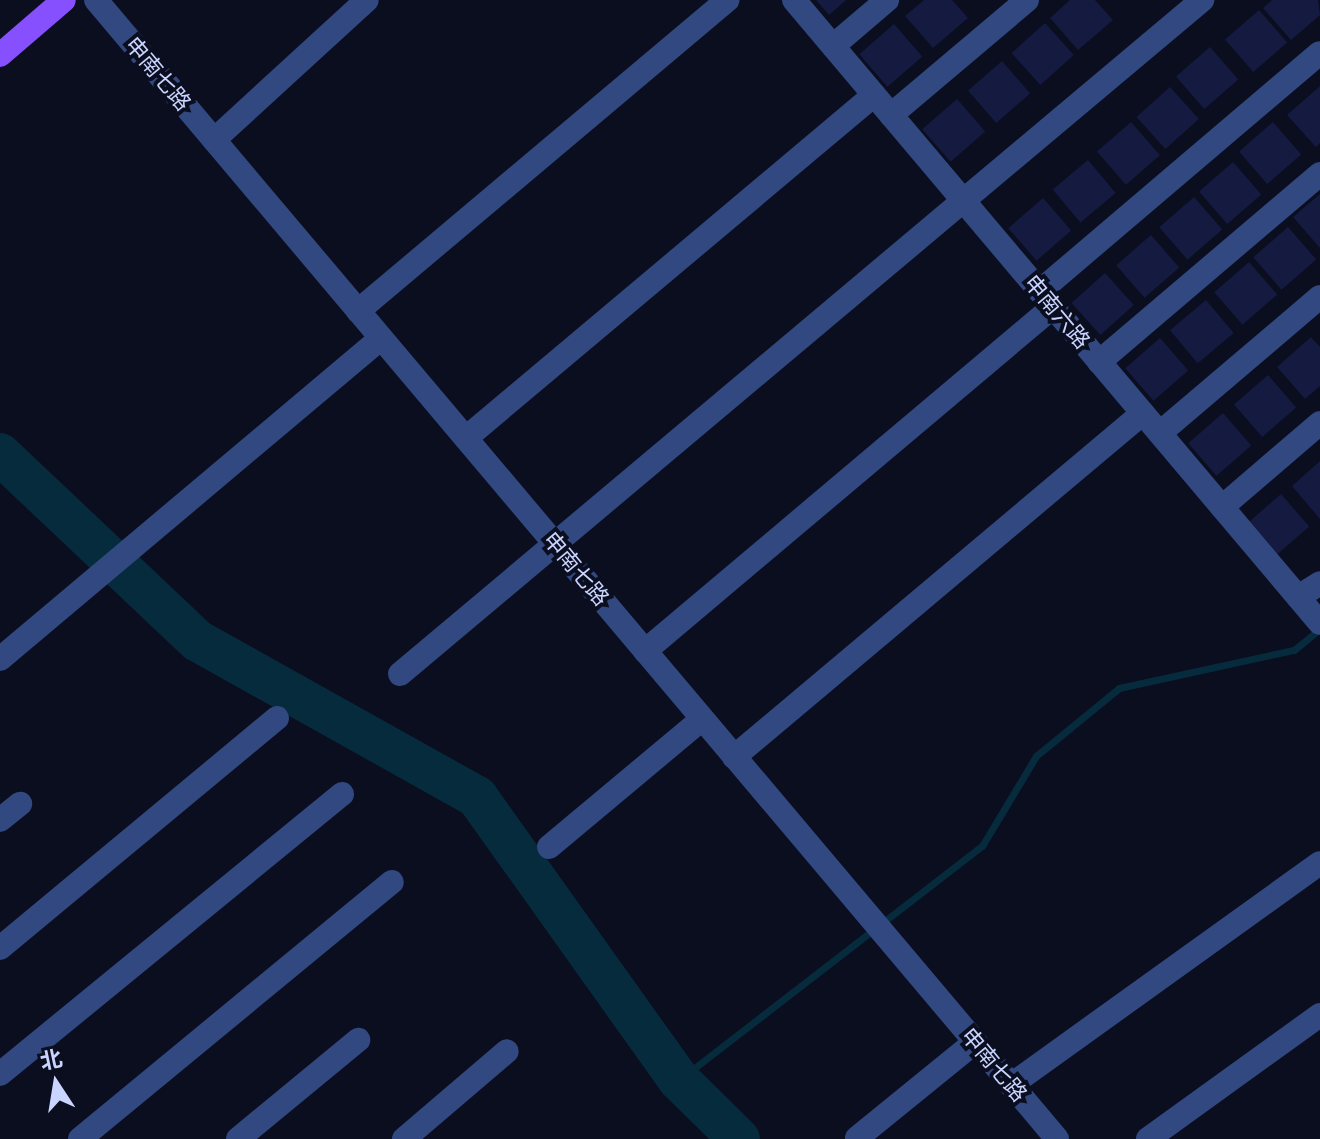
<!DOCTYPE html>
<html>
<head>
<meta charset="utf-8">
<style>
  body { margin:0 }
  #map { position:relative; width:1320px; height:1139px; overflow:hidden; background:#0b0e1f; font-family:"PT Sans Narrow","Noto Sans SC",sans-serif }
  div>[style] { position:absolute }
  .stream>* { height:7px; margin:-3.5px; padding:0 3.5px; transform-origin:3.5px; border-radius:3.5px; background:#052b3d }
  .river>* { height:42px; margin:-21px; padding:0 21px; transform-origin:21px; border-radius:21px; background:#052b3d }
  .building>* { inset:0; background:#151a41; transform-origin:0 0 }
  .minor>* { height:24px; margin:-12px; padding:0 12px; transform-origin:12px; border-radius:12px; background:#324881 }
  .major>* { height:24px; margin:-12px; padding:0 12px; transform-origin:12px; border-radius:12px; background:#8650ff }
  span { translate:-50% -50%; white-space:nowrap; text-align:center; line-height:1.15; -webkit-text-stroke:8px #0b0e1f; paint-order:stroke }
  .street-label { font-size:22px; color:#c9d4ff }
  .north { position:absolute; left:16px; top:1043px; width:80px; height:80px; -webkit-text-stroke:6px #0b0e1f; paint-order:stroke; rotate:348deg; font-size:22px; font-weight:700; line-height:32px; text-align:center; color:#c9d4ff }
  .north::after { content:''; display:block; margin:auto; width:28px; height:36px; background:#c9d4ff; clip-path:polygon(50% 0,100% 100%,50% 72%,0 100%) }
</style>
</head>
<body>
<div id="map">
  <div class="stream">
    <i style="left:679px;top:1080px;width:383px;rotate:-37.7deg"></i>
    <i style="left:982px;top:846px;width:105px;rotate:-59deg"></i>
    <i style="left:1036px;top:756px;width:107px;rotate:-39.3deg"></i>
    <i style="left:1119px;top:688px;width:179px;rotate:-12.3deg"></i>
    <i style="left:1294px;top:650px;width:33px;rotate:-39deg"></i>
  </div>
  <div class="river">
    <i style="left:0;top:454px;width:272px;rotate:43.4deg"></i>
    <i style="left:198px;top:641px;width:320px;rotate:29.2deg"></i>
    <i style="left:477px;top:797px;width:348px;rotate:54.5deg"></i>
    <i style="left:679px;top:1080px;width:84px;rotate:44.5deg"></i>
  </div>
  <div class="building">
    <i style="clip-path:polygon(816px 0,846px 0,829px 15px)"></i>
    <i style="clip-path:polygon(924px 0,952px 0,968px 18px,933px 48px,905px 16px)"></i>
    <i style="clip-path:polygon(1070px 0,1095px 0,1113px 20px,1078px 50px,1050px 18px)"></i>
    <i style="clip-path:polygon(1272px 0,1318px 0,1320px 15px,1291px 40px,1263px 8px)"></i>
    <i style="left:1259px;top:10px;width:43px;height:45px;rotate:49deg"></i>
    <i style="left:1045px;top:23px;width:43px;height:45px;rotate:48deg"></i>
    <i style="left:894px;top:24px;width:43px;height:46px;rotate:49deg"></i>
    <i style="left:1210px;top:47px;width:43px;height:45px;rotate:49deg"></i>
    <i style="left:1002px;top:61px;width:43px;height:45px;rotate:49deg"></i>
    <i style="clip-path:polygon(1320px 86px,1320px 143px,1316px 147px,1287px 115px)"></i>
    <i style="left:1170px;top:87px;width:43px;height:45px;rotate:48deg"></i>
    <i style="left:957px;top:99px;width:43px;height:46px;rotate:49deg"></i>
    <i style="left:1131px;top:122px;width:44px;height:45px;rotate:49deg"></i>
    <i style="left:1273px;top:122px;width:43px;height:45px;rotate:49deg"></i>
    <i style="left:1088px;top:160px;width:43px;height:46px;rotate:50deg"></i>
    <i style="left:1233px;top:162px;width:43px;height:45px;rotate:49deg"></i>
    <i style="clip-path:polygon(1320px 194px,1320px 248px,1293px 217px)"></i>
    <i style="left:1194px;top:197px;width:43px;height:46px;rotate:49deg"></i>
    <i style="left:1043px;top:198px;width:43px;height:46px;rotate:49deg"></i>
    <i style="left:1288px;top:227px;width:43px;height:46px;rotate:49deg"></i>
    <i style="left:1151px;top:235px;width:43px;height:46px;rotate:49deg"></i>
    <i style="left:1249px;top:262px;width:43px;height:46px;rotate:49deg"></i>
    <i style="left:1105px;top:273px;width:43px;height:45px;rotate:48deg"></i>
    <i style="left:1206px;top:300px;width:43px;height:47px;rotate:50deg"></i>
    <i style="clip-path:polygon(1311px 337px,1320px 347px,1320px 386px,1305px 399px,1277px 367px)"></i>
    <i style="left:1160px;top:338px;width:43px;height:46px;rotate:49deg"></i>
    <i style="left:1268px;top:375px;width:43px;height:45px;rotate:49deg"></i>
    <i style="left:1223px;top:413px;width:43px;height:46px;rotate:49deg"></i>
    <i style="clip-path:polygon(1320px 461px,1320px 519px,1292px 486px)"></i>
    <i style="left:1281px;top:494px;width:43px;height:46px;rotate:49deg"></i>
  </div>
  <div class="minor">
    <i style="left:96px;top:0;width:1490px;rotate:49.84deg"></i>
    <i style="left:794px;top:0;width:815px;rotate:49.83deg"></i>
    <i style="left:833px;top:46px;width:71px;rotate:-40.4deg"></i>
    <i style="left:891px;top:115px;width:178px;rotate:-40.2deg"></i>
    <i style="left:214px;top:140px;width:207px;rotate:-42.5deg"></i>
    <i style="left:1040px;top:291px;width:367px;rotate:-40.4deg"></i>
    <i style="left:358px;top:311px;width:483px;rotate:-40.1deg"></i>
    <i style="left:1099px;top:362px;width:290px;rotate:-40.4deg"></i>
    <i style="left:1160px;top:433px;width:210px;rotate:-40.4deg"></i>
    <i style="left:466px;top:438px;width:533px;rotate:-40.05deg"></i>
    <i style="left:1222px;top:507px;width:129px;rotate:-40.6deg"></i>
    <i style="left:1298px;top:597px;width:26px;rotate:-32deg"></i>
    <i style="left:645px;top:651px;width:534px;rotate:-40.14deg"></i>
    <i style="left:0;top:659px;width:498px;rotate:-40.1deg"></i>
    <i style="left:400px;top:674px;width:1048px;rotate:-40.04deg"></i>
    <i style="left:734px;top:757px;width:534px;rotate:-40.07deg"></i>
    <i style="left:0;top:820px;width:26px;rotate:-39deg"></i>
    <i style="left:549px;top:847px;width:199px;rotate:-39.9deg"></i>
    <i style="left:0;top:948px;width:360px;rotate:-39.7deg"></i>
    <i style="left:0;top:1074px;width:442px;rotate:-39.3deg"></i>
    <i style="left:1011px;top:1085px;width:380px;rotate:-35.7deg"></i>
    <i style="left:857px;top:1138px;width:152px;rotate:-39.1deg"></i>
    <i style="left:80px;top:1139px;width:404px;rotate:-39.5deg"></i>
    <i style="left:238px;top:1139px;width:156px;rotate:-39.5deg"></i>
    <i style="left:404px;top:1139px;width:135px;rotate:-40.5deg"></i>
    <i style="left:1148px;top:1139px;width:212px;rotate:-35.8deg"></i>
  </div>
  <div class="major">
    <i style="left:0;top:55px;width:84px;rotate:-40.7deg"></i>
  </div>
  <div class="street-label">
    <span style="left:158px;top:74px;rotate:50deg">申南七路</span>
    <span style="left:1057px;top:312px;rotate:50deg">申南六路</span>
    <span style="left:576px;top:569px;rotate:50deg">申南七路</span>
    <span style="left:994px;top:1065px;rotate:50deg">申南七路</span>
  </div>
  <div class="north">北</div>
</div>
</body>
</html>
